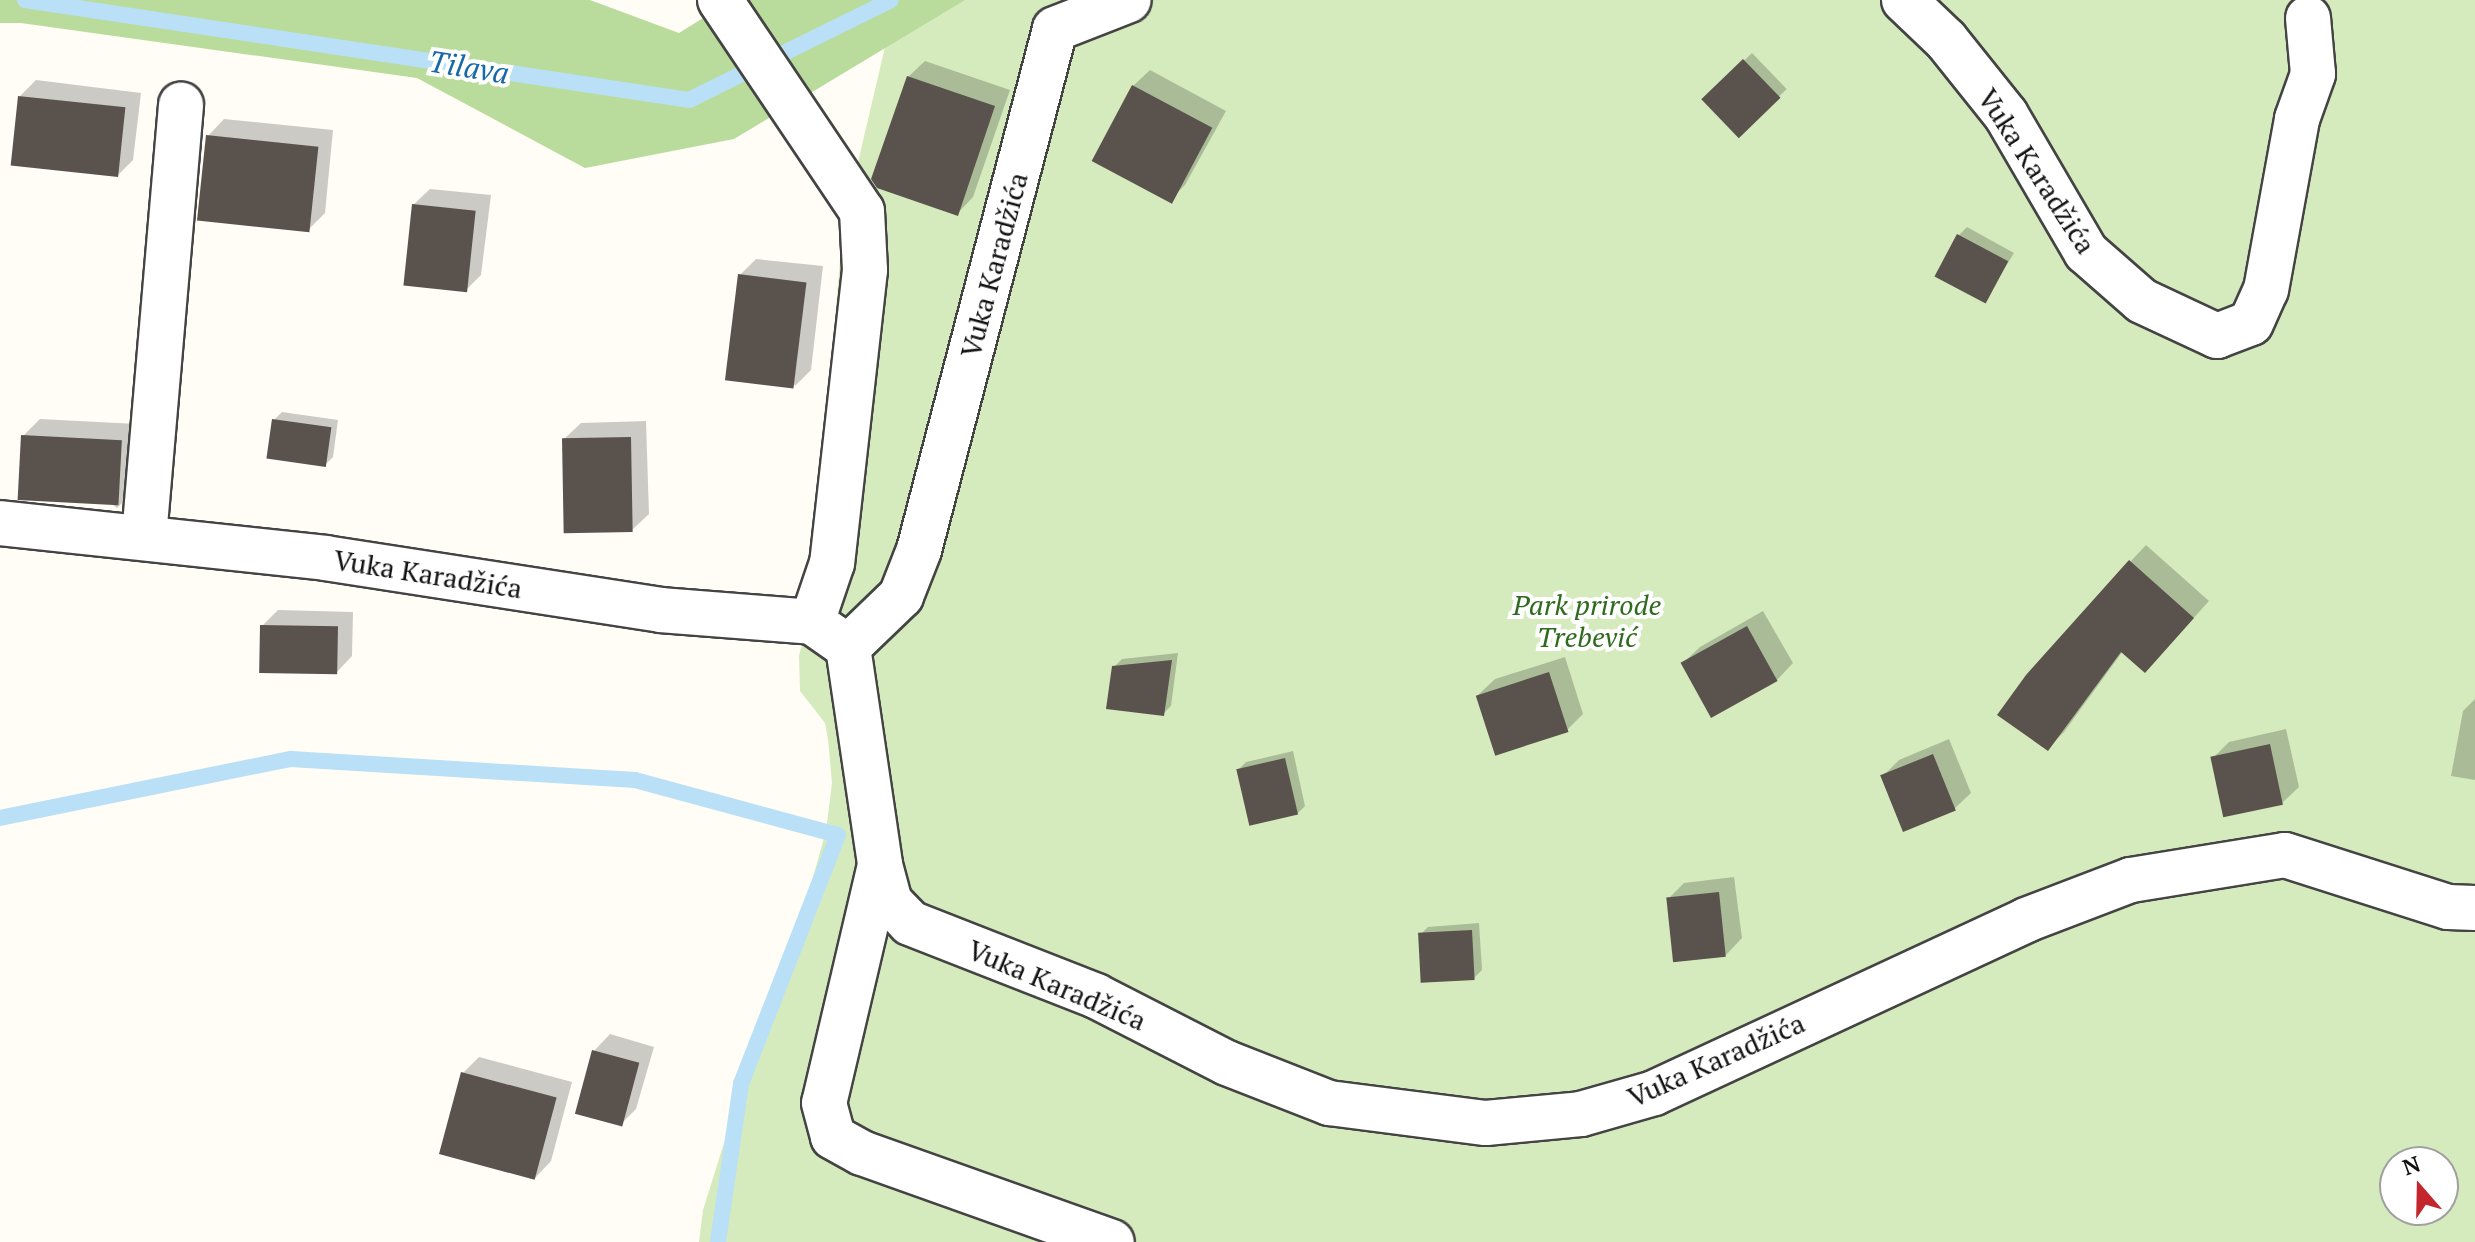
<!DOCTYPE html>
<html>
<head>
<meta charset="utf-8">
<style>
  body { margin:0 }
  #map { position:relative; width:2475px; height:1242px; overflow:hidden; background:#fffdf5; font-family:"PT Serif",serif }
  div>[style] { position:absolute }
  .green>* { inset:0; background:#d5ebbd }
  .forest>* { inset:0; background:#b9dc9c }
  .shadow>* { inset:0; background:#0003; transform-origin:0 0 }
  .stream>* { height:16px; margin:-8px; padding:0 8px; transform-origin:8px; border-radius:8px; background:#b9e0f7 }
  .building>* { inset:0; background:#5a524d; transform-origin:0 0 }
  .roads { filter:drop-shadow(2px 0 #444) drop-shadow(-2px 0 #444) drop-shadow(0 2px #444) drop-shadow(0 -2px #444) }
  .street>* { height:44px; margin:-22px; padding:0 22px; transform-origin:22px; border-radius:22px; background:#fff }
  span { translate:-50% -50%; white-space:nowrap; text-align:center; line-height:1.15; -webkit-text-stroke:8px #fff; paint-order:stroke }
  .street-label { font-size:28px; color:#111 }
  .park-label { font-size:28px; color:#2f6b1f; font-style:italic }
  .water-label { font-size:30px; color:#1768a6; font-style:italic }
  .north { position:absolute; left:2379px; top:1146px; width:80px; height:80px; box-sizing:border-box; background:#fff; border:2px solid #a0a0a0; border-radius:50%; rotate:340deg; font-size:22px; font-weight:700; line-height:32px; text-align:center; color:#111 }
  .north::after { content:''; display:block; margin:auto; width:28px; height:36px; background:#c4262e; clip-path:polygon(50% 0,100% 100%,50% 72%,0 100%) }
</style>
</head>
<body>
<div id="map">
  <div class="green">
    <i style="clip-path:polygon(evenodd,896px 0,2475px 0,2475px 1242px,699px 1242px,703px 1210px,740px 1092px,790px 959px,826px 831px,832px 783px,828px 739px,825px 723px,800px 691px,799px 656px,810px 611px,843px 226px,896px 0,2395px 1162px,2443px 1162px,2443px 1210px,2395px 1210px,2395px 1162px)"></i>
  </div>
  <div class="forest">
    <i style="clip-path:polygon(0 0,590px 0,679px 33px,732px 0,965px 0,734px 139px,585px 168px,417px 78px,21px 23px,0 23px)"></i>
  </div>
  <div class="shadow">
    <i style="left:1752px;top:53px;width:50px;height:66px;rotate:46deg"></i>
    <i style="clip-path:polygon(925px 61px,1010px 90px,973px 197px,957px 214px,908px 77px)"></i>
    <i style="clip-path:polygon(1150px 70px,1226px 111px,1185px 185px,1169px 201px,1133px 86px)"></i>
    <i style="clip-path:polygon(36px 80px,141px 93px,133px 160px,117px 176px,20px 96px)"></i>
    <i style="clip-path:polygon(224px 119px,333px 130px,325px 213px,309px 229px,208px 136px)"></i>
    <i style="clip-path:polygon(430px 189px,491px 195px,481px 275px,465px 291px,413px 205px)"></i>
    <i style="clip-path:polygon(1967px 227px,2014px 253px,1985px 301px,1959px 235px)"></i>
    <i style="clip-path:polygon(756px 259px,823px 266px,811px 370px,795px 386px,740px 275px)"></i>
    <i style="clip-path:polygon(282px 412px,338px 420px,333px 457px,325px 465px,274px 420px)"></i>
    <i style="clip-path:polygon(40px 419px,137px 424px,133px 492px,117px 508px,23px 436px)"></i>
    <i style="clip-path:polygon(646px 421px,649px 514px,632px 530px,564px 439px,581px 423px)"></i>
    <i style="clip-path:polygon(2146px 545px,2209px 601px,2161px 654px,2123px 651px,2064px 732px,2048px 748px,2130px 562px)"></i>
    <i style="clip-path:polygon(278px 610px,353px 612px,352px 656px,336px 673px,262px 626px)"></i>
    <i style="clip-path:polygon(1763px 611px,1793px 663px,1777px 680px,1683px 663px,1700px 647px)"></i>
    <i style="clip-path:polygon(1178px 653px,1171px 706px,1163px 714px,1114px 667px,1122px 659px)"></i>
    <i style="clip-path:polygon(1565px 657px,1583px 714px,1567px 730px,1478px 695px,1495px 679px)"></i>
    <i style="clip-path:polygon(2475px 699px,2475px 780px,2451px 776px,2463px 711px)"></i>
    <i style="clip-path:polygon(2286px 729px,2299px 787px,2282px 803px,2213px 758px,2229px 742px)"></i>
    <i style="clip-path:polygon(1949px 739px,1971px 793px,1954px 809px,1882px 777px,1899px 760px)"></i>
    <i style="clip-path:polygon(1293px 751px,1305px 806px,1297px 814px,1238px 770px,1246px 762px)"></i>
    <i style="clip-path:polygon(1734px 877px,1742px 938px,1726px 955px,1668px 899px,1684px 883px)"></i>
    <i style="clip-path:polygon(1479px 923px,1482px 970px,1474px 978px,1420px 935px,1428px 927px)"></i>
    <i style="clip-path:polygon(610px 1034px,654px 1047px,636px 1109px,620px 1125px,594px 1051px)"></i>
    <i style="clip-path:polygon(479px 1057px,572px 1082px,551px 1161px,535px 1178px,463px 1073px)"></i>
  </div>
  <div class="stream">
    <i style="left:25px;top:0;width:671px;rotate:8.56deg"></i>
    <i style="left:689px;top:100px;width:225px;rotate:-26.3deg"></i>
    <i style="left:0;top:818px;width:297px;rotate:-11.5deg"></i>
    <i style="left:291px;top:759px;width:345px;rotate:3.5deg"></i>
    <i style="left:635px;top:780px;width:210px;rotate:15.2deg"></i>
    <i style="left:838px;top:835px;width:267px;rotate:111.3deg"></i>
    <i style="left:741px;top:1084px;width:160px;rotate:98.3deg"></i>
  </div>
  <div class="building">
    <i style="left:1743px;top:59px;width:54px;height:58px;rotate:46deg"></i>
    <i style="clip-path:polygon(907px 76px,995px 106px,958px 216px,877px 188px,871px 179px)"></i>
    <i style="left:1132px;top:85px;width:91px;height:86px;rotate:28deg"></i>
    <i style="left:18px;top:96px;width:108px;height:70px;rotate:6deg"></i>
    <i style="left:206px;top:135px;width:113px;height:86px;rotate:6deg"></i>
    <i style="left:412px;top:204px;width:64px;height:82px;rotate:6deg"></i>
    <i style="left:1957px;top:234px;width:58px;height:48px;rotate:28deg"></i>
    <i style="left:738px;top:274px;width:69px;height:107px;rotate:7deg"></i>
    <i style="left:272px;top:419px;width:60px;height:40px;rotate:8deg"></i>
    <i style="left:21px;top:435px;width:101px;height:65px;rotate:3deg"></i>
    <i style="left:631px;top:437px;width:95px;height:69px;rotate:89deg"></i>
    <i style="clip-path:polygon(2129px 560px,2194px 618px,2145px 673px,2121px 652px,2048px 751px,1997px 715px,2026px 675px)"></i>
    <i style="left:260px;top:625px;width:78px;height:48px;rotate:1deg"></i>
    <i style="left:1747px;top:626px;width:63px;height:76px;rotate:61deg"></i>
    <i style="clip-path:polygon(1172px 660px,1164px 716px,1106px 709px,1112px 666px)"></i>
    <i style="left:1549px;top:672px;width:63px;height:77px;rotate:72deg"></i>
    <i style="left:2270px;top:744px;width:62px;height:61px;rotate:78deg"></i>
    <i style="left:1933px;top:754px;width:61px;height:57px;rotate:68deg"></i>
    <i style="left:1285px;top:758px;width:58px;height:50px;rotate:77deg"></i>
    <i style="left:1719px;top:892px;width:65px;height:53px;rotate:84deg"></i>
    <i style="left:1472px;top:930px;width:50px;height:54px;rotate:87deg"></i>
    <i style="left:592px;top:1050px;width:49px;height:66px;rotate:15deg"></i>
    <i style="left:461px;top:1072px;width:99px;height:85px;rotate:15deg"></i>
  </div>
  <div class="roads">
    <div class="street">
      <i style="left:720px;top:0;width:254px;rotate:56.1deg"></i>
      <i style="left:862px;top:211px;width:59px;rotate:87.1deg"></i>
      <i style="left:865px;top:270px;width:295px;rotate:96.4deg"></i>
      <i style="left:832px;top:563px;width:62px;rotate:108.7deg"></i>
      <i style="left:1904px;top:0;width:58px;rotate:43.6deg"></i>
      <i style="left:1946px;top:40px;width:96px;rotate:51.3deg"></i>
      <i style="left:2006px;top:115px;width:159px;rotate:59.7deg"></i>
      <i style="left:2086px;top:252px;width:74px;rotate:41.2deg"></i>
      <i style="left:2142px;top:301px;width:83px;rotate:25deg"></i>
      <i style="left:2217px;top:336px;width:36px;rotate:-21deg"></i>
      <i style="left:2251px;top:323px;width:36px;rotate:-66deg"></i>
      <i style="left:2266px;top:290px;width:174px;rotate:-79.7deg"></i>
      <i style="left:2297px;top:119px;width:48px;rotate:-70.4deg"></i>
      <i style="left:2313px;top:74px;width:56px;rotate:-95.1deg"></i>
      <i style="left:0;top:523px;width:327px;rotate:6.1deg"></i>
      <i style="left:325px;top:558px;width:339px;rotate:8.8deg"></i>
      <i style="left:660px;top:610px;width:152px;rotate:4.5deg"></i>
      <i style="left:812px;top:622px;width:44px;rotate:34.8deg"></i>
      <i style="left:848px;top:647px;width:74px;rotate:-43.9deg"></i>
      <i style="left:901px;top:596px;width:49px;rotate:-68.6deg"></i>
      <i style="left:919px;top:550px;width:538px;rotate:-75.37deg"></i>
      <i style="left:1055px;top:29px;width:79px;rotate:-21.4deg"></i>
      <i style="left:144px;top:537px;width:434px;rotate:-85.1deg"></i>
      <i style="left:848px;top:647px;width:220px;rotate:81.6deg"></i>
      <i style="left:880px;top:865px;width:38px;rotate:75deg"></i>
      <i style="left:890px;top:902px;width:29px;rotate:46deg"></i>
      <i style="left:910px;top:923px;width:200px;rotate:21.4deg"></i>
      <i style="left:1096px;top:996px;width:147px;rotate:27.1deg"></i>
      <i style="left:1227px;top:1063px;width:110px;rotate:21.4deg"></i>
      <i style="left:1329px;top:1103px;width:158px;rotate:7.3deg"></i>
      <i style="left:1486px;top:1123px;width:95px;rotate:-5.4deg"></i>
      <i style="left:1581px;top:1114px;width:76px;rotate:-16deg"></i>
      <i style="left:1654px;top:1093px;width:410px;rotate:-24.9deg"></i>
      <i style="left:2026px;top:920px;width:112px;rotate:-20.9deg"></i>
      <i style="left:2131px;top:880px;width:156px;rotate:-9.2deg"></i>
      <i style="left:2285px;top:855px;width:171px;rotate:17.7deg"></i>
      <i style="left:2448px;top:907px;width:27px;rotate:2deg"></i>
      <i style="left:880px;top:865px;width:244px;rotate:103.2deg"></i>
      <i style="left:824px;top:1103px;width:35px;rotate:75deg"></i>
      <i style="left:833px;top:1137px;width:33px;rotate:29deg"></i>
      <i style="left:862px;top:1153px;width:265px;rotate:19.6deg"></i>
    </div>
  </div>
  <div class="street-label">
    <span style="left:2037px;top:171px;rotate:57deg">Vuka Karadžića</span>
    <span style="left:994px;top:265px;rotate:-75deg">Vuka Karadžića</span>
    <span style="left:428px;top:574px;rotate:9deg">Vuka Karadžića</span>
    <span style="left:1057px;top:985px;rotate:23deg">Vuka Karadžića</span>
    <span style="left:1716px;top:1060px;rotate:-24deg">Vuka Karadžića</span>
  </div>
  <div class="park-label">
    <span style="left:1587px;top:621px">Park prirode<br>Trebević</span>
  </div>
  <div class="water-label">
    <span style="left:469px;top:67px;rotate:9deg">Tilava</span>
  </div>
  <div class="north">N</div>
</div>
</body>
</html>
